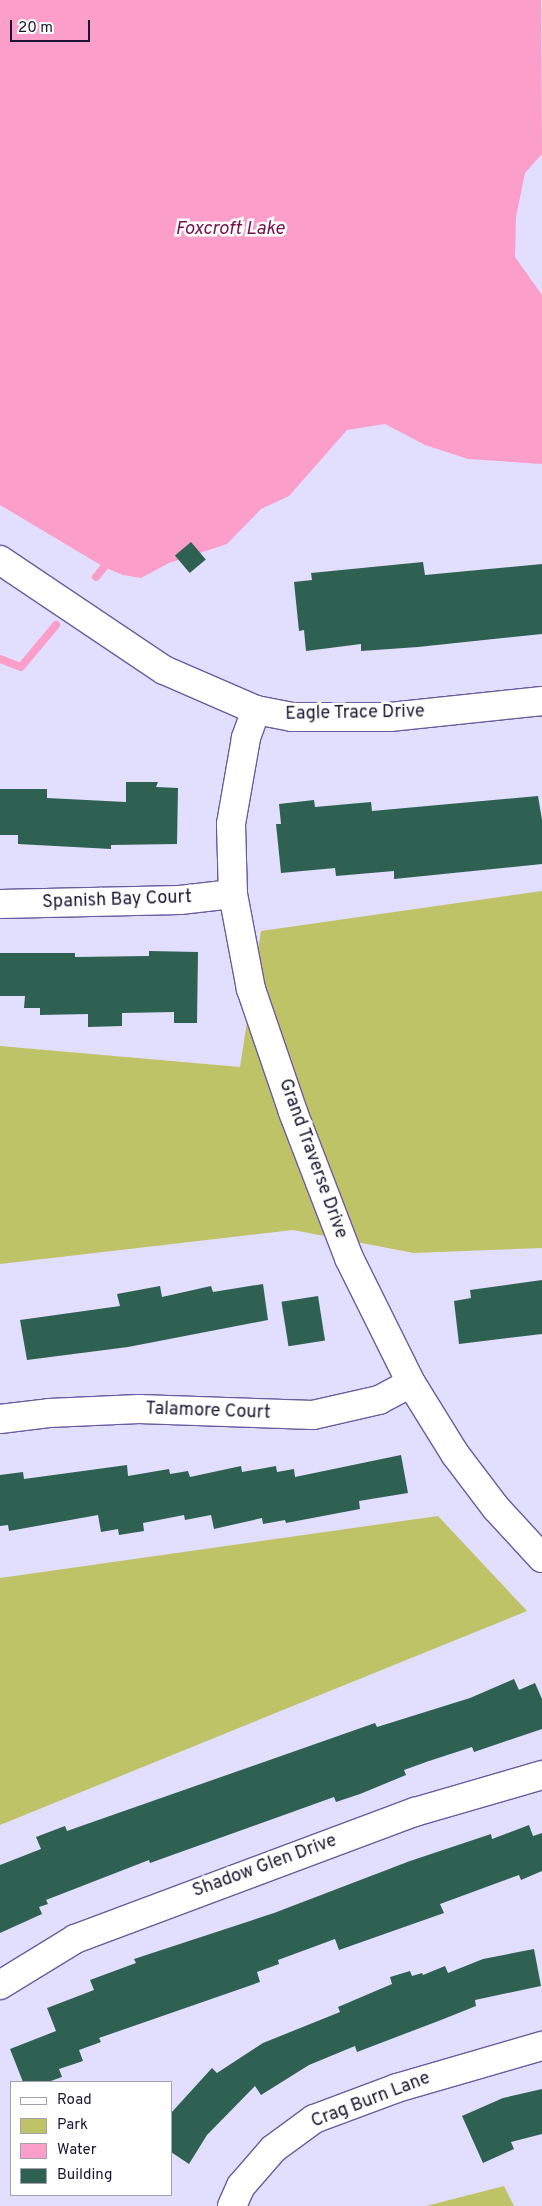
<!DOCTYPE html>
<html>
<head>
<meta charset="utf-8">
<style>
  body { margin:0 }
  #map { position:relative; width:542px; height:2206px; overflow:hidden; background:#e2defd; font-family:Overpass,sans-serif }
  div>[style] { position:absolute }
  .green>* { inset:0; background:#bfc367 }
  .water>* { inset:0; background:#fb9ec9 }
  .stream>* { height:8px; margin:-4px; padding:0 4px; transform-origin:4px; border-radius:4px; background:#fb9ec9 }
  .building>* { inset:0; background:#2e6151; transform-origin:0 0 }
  .roads { filter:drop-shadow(1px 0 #6a5ca0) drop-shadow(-1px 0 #6a5ca0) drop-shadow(0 1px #6a5ca0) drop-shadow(0 -1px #6a5ca0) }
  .street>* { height:28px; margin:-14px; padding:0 14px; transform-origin:14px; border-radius:14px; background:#fff }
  span { translate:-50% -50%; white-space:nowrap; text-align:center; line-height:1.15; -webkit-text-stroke:5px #fff; paint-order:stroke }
  .street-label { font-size:18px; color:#1a1430 }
  .water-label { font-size:19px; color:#77104c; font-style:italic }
  .legend { position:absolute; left:10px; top:2081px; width:162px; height:115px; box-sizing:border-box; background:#fff; border:1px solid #a3a1ac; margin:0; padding:6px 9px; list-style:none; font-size:15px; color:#1a1430 }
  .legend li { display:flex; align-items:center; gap:10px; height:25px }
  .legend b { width:25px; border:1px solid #a3a1ac }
  .scale { position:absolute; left:10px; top:20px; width:80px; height:22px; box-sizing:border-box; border:2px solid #1a1430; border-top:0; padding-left:6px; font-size:15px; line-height:18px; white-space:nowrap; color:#1a1430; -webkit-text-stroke:4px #fff; paint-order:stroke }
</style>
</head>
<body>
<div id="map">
  <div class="green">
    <i style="clip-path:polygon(542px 891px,542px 1248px,414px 1253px,293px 1230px,0 1264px,0 1046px,240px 1067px,261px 931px)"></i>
    <i style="clip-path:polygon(438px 1516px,527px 1611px,0 1825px,0 1578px)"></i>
    <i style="clip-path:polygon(504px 2186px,514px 2206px,426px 2206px)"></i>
  </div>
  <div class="water">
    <i style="clip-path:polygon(0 0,541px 0,542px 154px,525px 173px,516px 217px,515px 257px,542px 295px,542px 464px,468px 459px,425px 445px,385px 424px,347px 430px,289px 496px,261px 509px,227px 544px,169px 563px,141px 578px,123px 575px,104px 567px,0 505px)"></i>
  </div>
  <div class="stream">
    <i style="left:96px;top:577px;width:13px;rotate:-51deg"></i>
    <i style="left:0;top:659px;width:22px;rotate:21deg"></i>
    <i style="left:21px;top:667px;width:55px;rotate:-50.2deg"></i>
  </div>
  <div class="building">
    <i style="left:191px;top:542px;width:23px;height:21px;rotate:50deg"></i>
    <i style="clip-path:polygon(423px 562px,425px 575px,542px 564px,542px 634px,418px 647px,361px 651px,361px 644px,306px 651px,304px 630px,299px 631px,294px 582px,312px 580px,311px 573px)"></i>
    <i style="clip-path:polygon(126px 782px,158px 782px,156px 787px,178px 788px,177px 844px,111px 845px,111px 849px,18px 844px,18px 835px,0 835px,0 789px,47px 789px,47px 798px,126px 802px)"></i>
    <i style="clip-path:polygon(538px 796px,542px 820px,542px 864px,394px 879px,394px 871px,336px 876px,335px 868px,281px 873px,276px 824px,281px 824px,279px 804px,314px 800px,315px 807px,371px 802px,372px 811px)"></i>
    <i style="clip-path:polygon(149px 951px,198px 952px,197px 1023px,174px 1023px,174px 1012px,122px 1013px,122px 1026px,88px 1027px,88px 1014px,40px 1015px,40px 1008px,24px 1008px,25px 996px,0 996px,0 953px,75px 953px,75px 957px,149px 956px)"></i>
    <i style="clip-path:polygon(542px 1280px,542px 1334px,459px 1344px,454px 1301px,471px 1298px,470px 1290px)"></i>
    <i style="clip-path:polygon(263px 1284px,268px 1320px,128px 1347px,27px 1360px,20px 1320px,120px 1306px,117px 1294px,160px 1286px,162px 1297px,211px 1286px,213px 1292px)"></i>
    <i style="left:318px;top:1296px;width:45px;height:37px;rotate:81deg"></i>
    <i style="clip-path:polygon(401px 1455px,408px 1493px,359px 1501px,360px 1509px,286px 1523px,285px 1520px,263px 1524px,262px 1518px,214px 1529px,211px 1515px,185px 1520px,184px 1515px,143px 1523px,144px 1531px,119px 1535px,118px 1529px,101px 1532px,98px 1515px,9px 1531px,8px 1525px,0 1526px,0 1475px,23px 1472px,24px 1479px,127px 1465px,128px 1476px,169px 1469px,170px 1474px,188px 1471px,190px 1477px,241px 1466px,242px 1472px,276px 1466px,277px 1472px,294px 1469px,295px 1477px)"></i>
    <i style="clip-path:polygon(514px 1679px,519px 1690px,535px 1683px,542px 1699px,542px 1729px,474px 1752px,472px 1747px,429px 1761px,404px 1770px,406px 1775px,360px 1794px,336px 1802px,334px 1797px,150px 1863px,149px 1860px,46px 1900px,48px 1904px,39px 1907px,42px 1914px,0 1933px,0 1865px,41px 1849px,36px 1837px,65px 1826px,67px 1831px,375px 1723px,377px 1727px,470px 1698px)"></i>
    <i style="clip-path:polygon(529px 1825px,533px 1836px,542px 1833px,542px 1871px,521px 1880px,519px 1875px,440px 1904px,444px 1913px,339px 1950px,335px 1939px,278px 1960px,279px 1964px,257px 1972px,260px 1982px,99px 2038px,101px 2042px,79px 2050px,83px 2061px,59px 2069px,62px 2077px,48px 2082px,23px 2082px,10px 2049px,56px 2031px,47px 2008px,94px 1990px,90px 1980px,136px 1963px,134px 1959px,274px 1913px,410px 1861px,491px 1834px,492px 1839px)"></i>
    <i style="clip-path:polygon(534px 1949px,541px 1986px,475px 2000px,476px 2006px,441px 2020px,357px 2052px,355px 2046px,309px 2065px,261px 2095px,255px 2086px,207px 2135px,189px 2164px,171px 2152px,171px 2113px,212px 2068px,217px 2073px,263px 2043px,340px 2012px,338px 2007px,392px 1984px,390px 1977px,410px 1971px,412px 1976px,422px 1973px,423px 1975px,445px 1966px,448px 1973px,483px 1959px)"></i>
    <i style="clip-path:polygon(542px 2089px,542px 2134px,511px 2142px,514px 2149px,483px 2163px,462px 2116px,503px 2098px)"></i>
  </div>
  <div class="roads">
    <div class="street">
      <i style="left:0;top:560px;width:197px;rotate:33.9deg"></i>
      <i style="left:164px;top:670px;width:100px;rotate:23.5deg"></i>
      <i style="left:256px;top:710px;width:37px;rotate:11deg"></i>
      <i style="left:292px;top:717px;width:98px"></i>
      <i style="left:390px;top:717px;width:153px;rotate:-6deg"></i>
      <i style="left:256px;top:710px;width:30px;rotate:110deg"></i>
      <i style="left:246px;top:738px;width:87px;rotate:99.9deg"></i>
      <i style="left:231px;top:824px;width:70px;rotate:88.4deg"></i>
      <i style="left:233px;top:894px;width:97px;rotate:79.3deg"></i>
      <i style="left:251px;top:989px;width:130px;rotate:71.1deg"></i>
      <i style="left:293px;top:1112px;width:156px;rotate:69deg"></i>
      <i style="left:349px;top:1258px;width:140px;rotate:63.6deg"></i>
      <i style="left:411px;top:1383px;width:84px;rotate:58.2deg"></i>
      <i style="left:455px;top:1454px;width:68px;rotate:52.8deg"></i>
      <i style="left:496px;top:1508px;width:68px;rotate:47.4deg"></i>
      <i style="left:0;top:904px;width:180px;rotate:-1.3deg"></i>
      <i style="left:180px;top:900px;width:53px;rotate:-6.5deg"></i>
      <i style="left:0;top:1419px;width:49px;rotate:-7deg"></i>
      <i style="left:49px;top:1413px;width:90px;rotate:-2.5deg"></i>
      <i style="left:139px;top:1409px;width:174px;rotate:2deg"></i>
      <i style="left:313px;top:1415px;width:68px;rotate:-12.8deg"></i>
      <i style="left:379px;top:1400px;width:36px;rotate:-28deg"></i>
      <i style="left:0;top:1985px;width:88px;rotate:-31.5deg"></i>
      <i style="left:75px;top:1939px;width:363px;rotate:-20.5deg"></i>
      <i style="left:415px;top:1812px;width:132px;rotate:-16.2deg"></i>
      <i style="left:232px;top:2206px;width:22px;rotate:-66deg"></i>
      <i style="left:241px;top:2186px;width:49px;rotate:-49.1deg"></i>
      <i style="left:273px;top:2149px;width:51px;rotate:-36.2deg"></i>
      <i style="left:314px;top:2119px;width:89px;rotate:-20.5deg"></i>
      <i style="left:397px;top:2088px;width:151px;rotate:-16.2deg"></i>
    </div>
  </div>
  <div class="street-label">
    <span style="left:355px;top:714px;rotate:-1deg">Eagle Trace Drive</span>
    <span style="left:117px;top:901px;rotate:-2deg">Spanish Bay Court</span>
    <span style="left:312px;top:1159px;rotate:70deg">Grand Traverse Drive</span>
    <span style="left:208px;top:1412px;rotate:2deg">Talamore Court</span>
    <span style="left:265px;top:1867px;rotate:-20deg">Shadow Glen Drive</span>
    <span style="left:371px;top:2101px;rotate:-21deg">Crag Burn Lane</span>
  </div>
  <div class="water-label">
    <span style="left:230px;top:230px">Foxcroft Lake</span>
  </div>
  <ul class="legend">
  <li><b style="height:6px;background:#fff"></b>Road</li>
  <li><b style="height:14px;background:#bfc367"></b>Park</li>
  <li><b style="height:14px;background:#fb9ec9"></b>Water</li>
  <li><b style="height:14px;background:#2e6151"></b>Building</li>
  </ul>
  <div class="scale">20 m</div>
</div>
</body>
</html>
